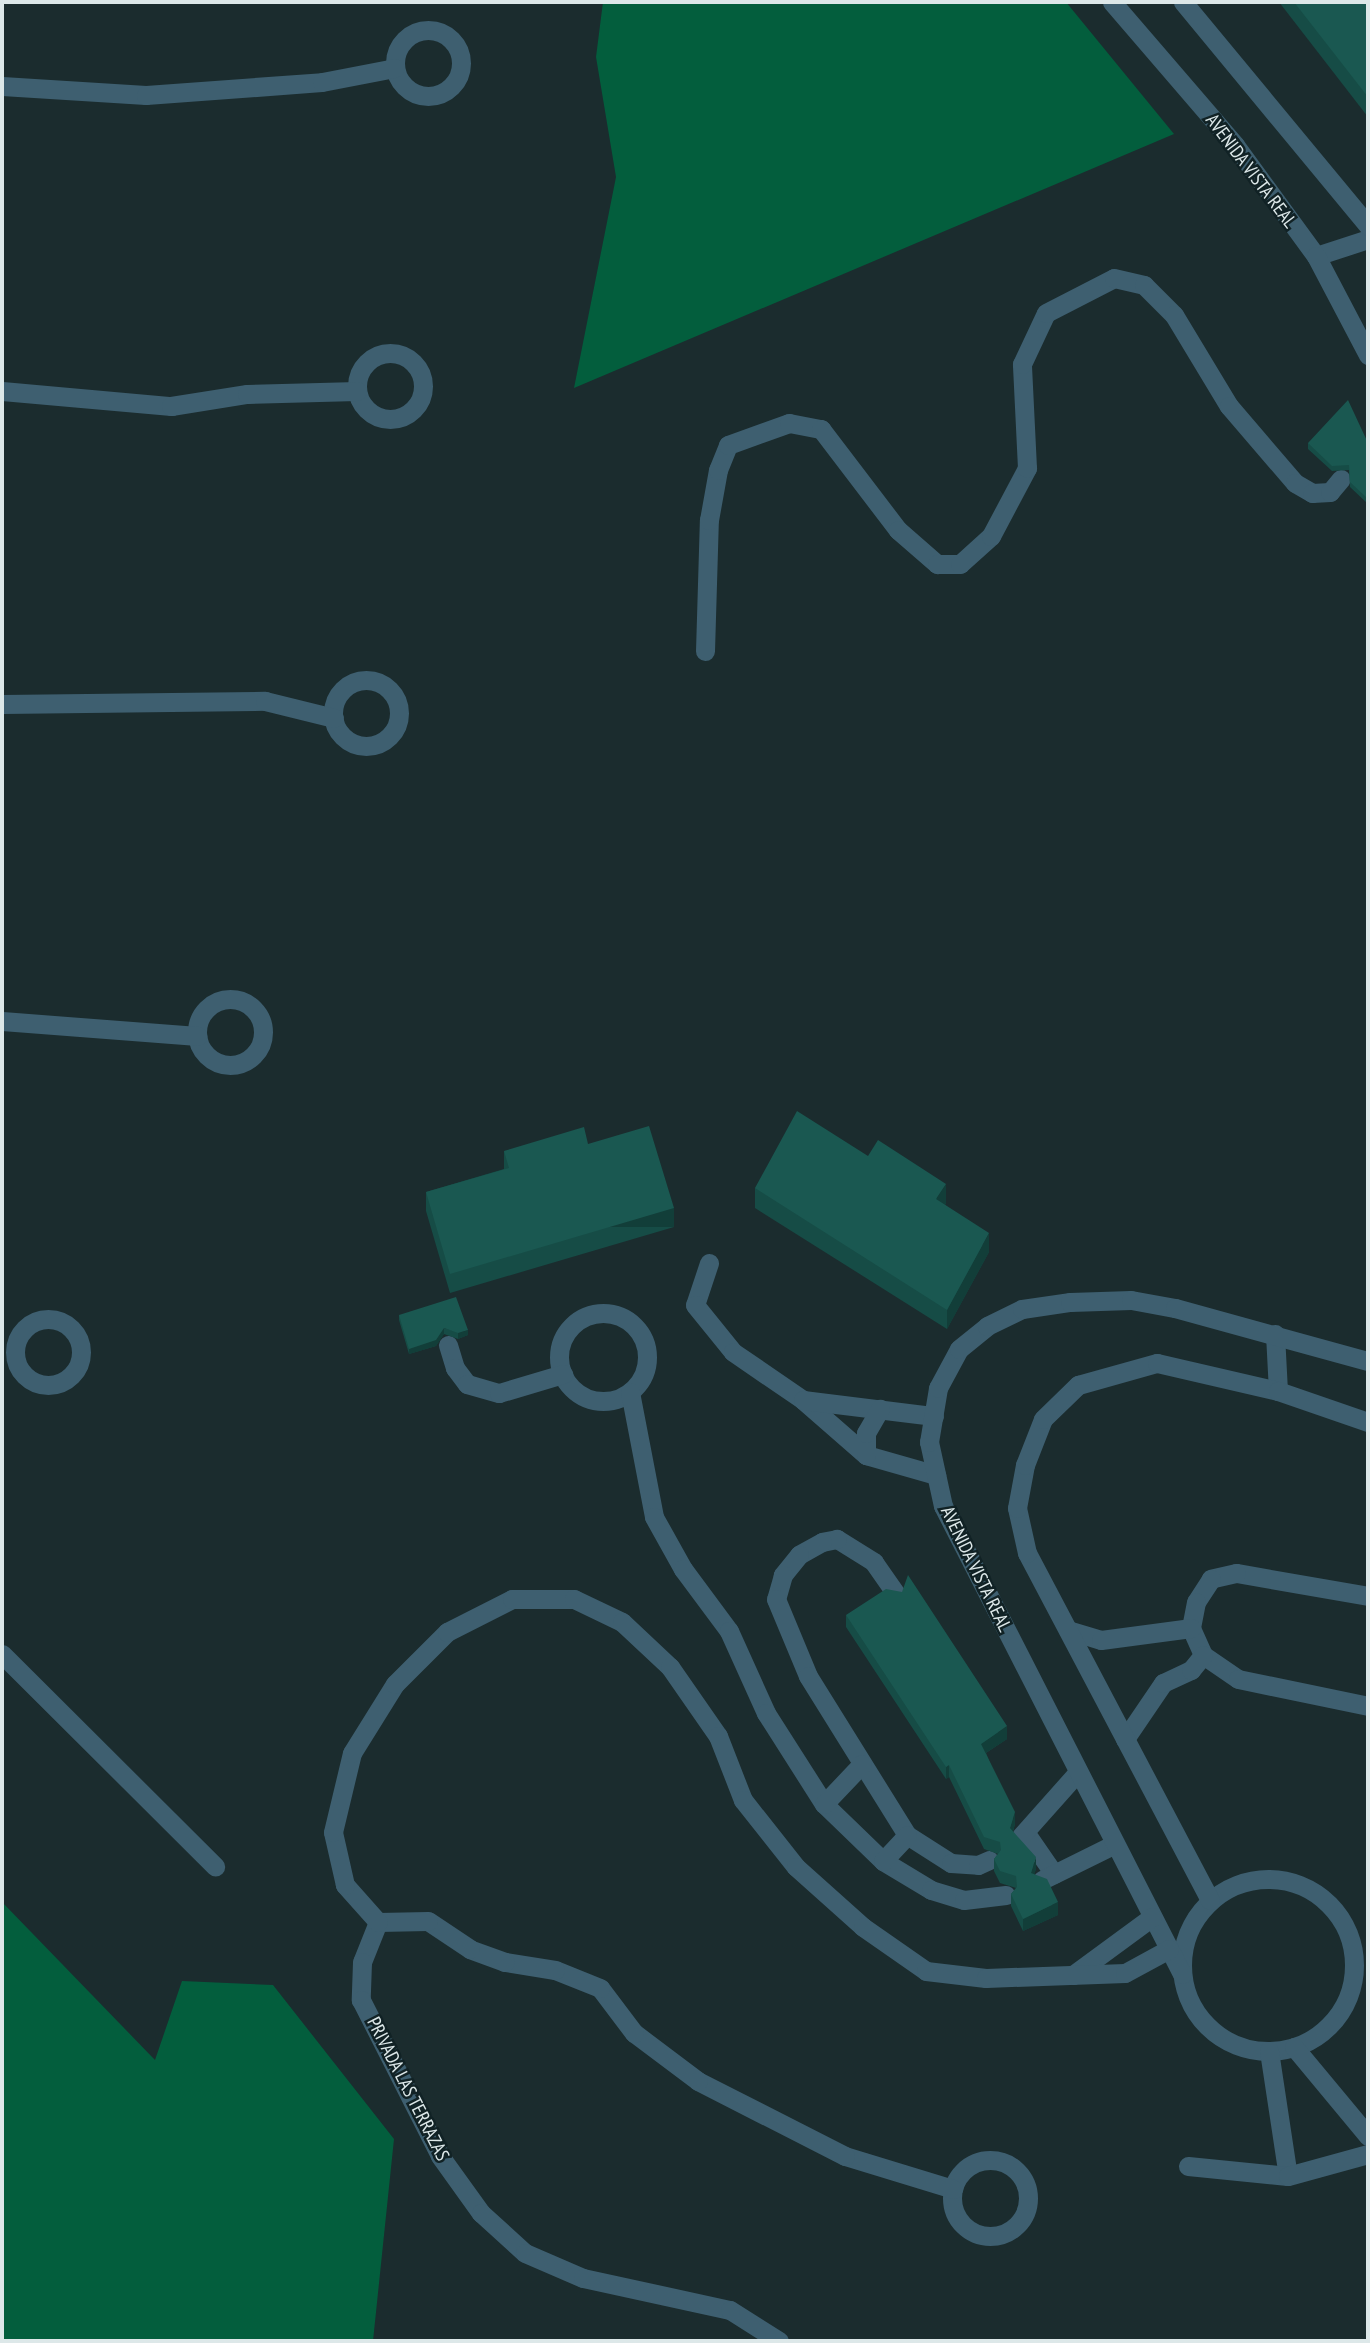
<!DOCTYPE html>
<html>
<head>
<meta charset="utf-8">
<style>
  body { margin:0 }
  #map { position:relative; width:1370px; height:2343px; overflow:hidden; background:#1b2c2e; font-family:"PT Sans Narrow",sans-serif }
  div>[style] { position:absolute }
  .green>* { inset:0; background:#035e3d }
  .service>* { height:19px; margin:-9.5px; padding:0 9.5px; transform-origin:9.5px; border-radius:9.5px; background:#3e5f70 }
  .service>.ring { margin:-9.5px; padding:0; box-sizing:content-box; background:none; border:19px solid #3e5f70; border-radius:50% }
  .minor>* { height:19px; margin:-9.5px; padding:0 9.5px; transform-origin:9.5px; border-radius:9.5px; background:#3e5f70 }
  .minor>.ring { margin:-9.5px; padding:0; box-sizing:content-box; background:none; border:19px solid #3e5f70; border-radius:50% }
  .wall>* { inset:0; background:#164c46 }
  .shaded-wall>* { inset:0; background:#123e39; transform-origin:0 0 }
  .building>* { inset:0; background:#1a5851 }
  span { translate:-50% -50%; white-space:nowrap; text-align:center; line-height:1.15; -webkit-text-stroke:5px #112225; paint-order:stroke }
  .street-label { font-size:19px; color:#dde8e9 }
  .frame { position:absolute; inset:0; border:4px solid #dde8e9; pointer-events:none }
</style>
</head>
<body>
<div id="map">
  <div class="green">
    <i style="clip-path:polygon(603px 2px,1066px 2px,1174px 134px,574px 388px,616px 177px,596px 57px)"></i>
    <i style="clip-path:polygon(2px 1902px,155px 2060px,182px 1981px,273px 1985px,394px 2139px,373px 2341px,2px 2339px)"></i>
  </div>
  <div class="service">
    <i style="left:1316px;top:256px;width:55px;rotate:-18.1deg"></i>
    <i style="left:709px;top:1263px;width:44px;rotate:108.4deg"></i>
    <i style="left:695px;top:1305px;width:60px;rotate:51deg"></i>
    <i style="left:733px;top:1352px;width:85px;rotate:34.4deg"></i>
    <i style="left:803px;top:1400px;width:84px;rotate:41.1deg"></i>
    <i style="left:866px;top:1455px;width:73px;rotate:15.9deg"></i>
    <i class="ring" style="left:559px;top:1313px;width:69px;height:69px"></i>
    <i style="left:448px;top:1345px;width:24px;rotate:73deg"></i>
    <i style="left:455px;top:1368px;width:20px;rotate:53deg"></i>
    <i style="left:467px;top:1384px;width:33px;rotate:16deg"></i>
    <i style="left:499px;top:1393px;width:67px;rotate:-16.5deg"></i>
    <i style="left:630px;top:1392px;width:127px;rotate:79.1deg"></i>
    <i style="left:654px;top:1517px;width:60px;rotate:60.9deg"></i>
    <i style="left:683px;top:1569px;width:77px;rotate:53.4deg"></i>
    <i style="left:729px;top:1631px;width:90px;rotate:65.7deg"></i>
    <i style="left:766px;top:1713px;width:108px;rotate:57.5deg"></i>
    <i style="left:824px;top:1804px;width:82px;rotate:44deg"></i>
    <i style="left:883px;top:1861px;width:56px;rotate:31.1deg"></i>
    <i style="left:931px;top:1890px;width:34px;rotate:17deg"></i>
    <i style="left:964px;top:1900px;width:42px;rotate:-6.8deg"></i>
    <i style="left:803px;top:1400px;width:132px;rotate:7deg"></i>
    <i style="left:866px;top:1455px;width:22px;rotate:-90deg"></i>
    <i style="left:866px;top:1433px;width:28px;rotate:-60deg"></i>
    <i style="left:896px;top:1594px;width:39px;rotate:-125deg"></i>
    <i style="left:874px;top:1562px;width:44px;rotate:-148.1deg"></i>
    <i style="left:837px;top:1539px;width:15px;rotate:169deg"></i>
    <i style="left:822px;top:1542px;width:26px;rotate:151deg"></i>
    <i style="left:799px;top:1555px;width:26px;rotate:129deg"></i>
    <i style="left:783px;top:1575px;width:25px;rotate:106deg"></i>
    <i style="left:776px;top:1599px;width:83px;rotate:67.4deg"></i>
    <i style="left:808px;top:1676px;width:187px;rotate:58.1deg"></i>
    <i style="left:907px;top:1835px;width:52px;rotate:32.5deg"></i>
    <i style="left:951px;top:1863px;width:27px;rotate:4deg"></i>
    <i style="left:978px;top:1865px;width:12px;rotate:-24deg"></i>
    <i style="left:824px;top:1804px;width:55px;rotate:-46.5deg"></i>
    <i style="left:1025px;top:1832px;width:51px;rotate:55.4deg"></i>
    <i style="left:1021px;top:1836px;width:86px;rotate:-48.3deg"></i>
    <i style="left:883px;top:1861px;width:35px;rotate:-47deg"></i>
    <i style="left:1042px;top:1880px;width:81px;rotate:-26.3deg"></i>
  </div>
  <div class="minor">
    <i style="left:1112px;top:2px;width:189px;rotate:49.3deg"></i>
    <i style="left:1235px;top:145px;width:137px;rotate:53.9deg"></i>
    <i style="left:1316px;top:256px;width:112px;rotate:62.3deg"></i>
    <i style="left:1183px;top:2px;width:291px;rotate:50.4deg"></i>
    <i class="ring" style="left:395px;top:30px;width:47px;height:47px"></i>
    <i style="left:2px;top:86px;width:144px;rotate:3.6deg"></i>
    <i style="left:146px;top:95px;width:176px;rotate:-4.2deg"></i>
    <i style="left:322px;top:82px;width:74px;rotate:-10.9deg"></i>
    <i class="ring" style="left:357px;top:353px;width:47px;height:47px"></i>
    <i style="left:2px;top:391px;width:170px;rotate:5.1deg"></i>
    <i style="left:171px;top:406px;width:77px;rotate:-9deg"></i>
    <i style="left:247px;top:394px;width:110px;rotate:-1.6deg"></i>
    <i style="left:705px;top:651px;width:131px;rotate:-88.3deg"></i>
    <i style="left:709px;top:520px;width:51px;rotate:-79.8deg"></i>
    <i style="left:718px;top:470px;width:27px;rotate:-68deg"></i>
    <i style="left:728px;top:445px;width:65px;rotate:-19.8deg"></i>
    <i style="left:789px;top:423px;width:33px;rotate:11deg"></i>
    <i style="left:821px;top:429px;width:127px;rotate:52.7deg"></i>
    <i style="left:898px;top:530px;width:52px;rotate:41.1deg"></i>
    <i style="left:937px;top:564px;width:23px"></i>
    <i style="left:960px;top:564px;width:42px;rotate:-42.1deg"></i>
    <i style="left:991px;top:536px;width:77px;rotate:-62.1deg"></i>
    <i style="left:1027px;top:468px;width:104px;rotate:-92.8deg"></i>
    <i style="left:1022px;top:364px;width:56px;rotate:-64.8deg"></i>
    <i style="left:1046px;top:313px;width:76px;rotate:-27.2deg"></i>
    <i style="left:1114px;top:278px;width:31px;rotate:13deg"></i>
    <i style="left:1144px;top:285px;width:42px;rotate:45deg"></i>
    <i style="left:1174px;top:315px;width:106px;rotate:58.9deg"></i>
    <i style="left:1229px;top:406px;width:101px;rotate:49.4deg"></i>
    <i style="left:1295px;top:483px;width:20px;rotate:30deg"></i>
    <i style="left:1312px;top:493px;width:18px;rotate:-3deg"></i>
    <i style="left:1330px;top:492px;width:17px;rotate:-50deg"></i>
    <i class="ring" style="left:333px;top:680px;width:47px;height:47px"></i>
    <i style="left:2px;top:704px;width:263px;rotate:-0.7deg"></i>
    <i style="left:265px;top:701px;width:71px;rotate:13.8deg"></i>
    <i class="ring" style="left:197px;top:999px;width:47px;height:47px"></i>
    <i style="left:2px;top:1021px;width:196px;rotate:4.4deg"></i>
    <i class="ring" style="left:15px;top:1319px;width:47px;height:47px"></i>
    <i style="left:1275px;top:1334px;width:57px;rotate:87deg"></i>
    <i style="left:1368px;top:1596px;width:134px;rotate:-170.1deg"></i>
    <i style="left:1236px;top:1573px;width:26px;rotate:167deg"></i>
    <i style="left:1211px;top:1579px;width:27px;rotate:123deg"></i>
    <i style="left:1196px;top:1602px;width:26px;rotate:101deg"></i>
    <i style="left:1191px;top:1628px;width:30px;rotate:66deg"></i>
    <i style="left:1203px;top:1655px;width:42px;rotate:34.4deg"></i>
    <i style="left:1238px;top:1679px;width:133px;rotate:11.7deg"></i>
    <i style="left:1068px;top:1630px;width:34px;rotate:17deg"></i>
    <i style="left:1101px;top:1640px;width:91px;rotate:-7.6deg"></i>
    <i style="left:2px;top:1654px;width:301px;rotate:44.9deg"></i>
    <i style="left:1125px;top:1739px;width:68px;rotate:-55.8deg"></i>
    <i style="left:1163px;top:1683px;width:31px;rotate:-25deg"></i>
    <i style="left:1191px;top:1670px;width:19px;rotate:-51deg"></i>
    <i class="ring" style="left:1182px;top:1879px;width:153px;height:153px"></i>
    <i style="left:1210px;top:1900px;width:392px;rotate:-117.8deg"></i>
    <i style="left:1027px;top:1553px;width:46px;rotate:-102.5deg"></i>
    <i style="left:1017px;top:1508px;width:44px;rotate:-79.5deg"></i>
    <i style="left:1025px;top:1465px;width:49px;rotate:-68.6deg"></i>
    <i style="left:1043px;top:1419px;width:49px;rotate:-44.2deg"></i>
    <i style="left:1078px;top:1385px;width:82px;rotate:-15.6deg"></i>
    <i style="left:1157px;top:1363px;width:124px;rotate:13deg"></i>
    <i style="left:1278px;top:1391px;width:95px;rotate:19deg"></i>
    <i style="left:378px;top:1922px;width:43px;rotate:111.8deg"></i>
    <i style="left:362px;top:1962px;width:38px;rotate:92deg"></i>
    <i style="left:361px;top:2000px;width:175px;rotate:63.1deg"></i>
    <i style="left:440px;top:2156px;width:70px;rotate:54.3deg"></i>
    <i style="left:481px;top:2213px;width:59px;rotate:42.3deg"></i>
    <i style="left:525px;top:2253px;width:63px;rotate:23.3deg"></i>
    <i style="left:583px;top:2278px;width:150px;rotate:12.3deg"></i>
    <i style="left:730px;top:2310px;width:58px;rotate:32.3deg"></i>
    <i style="left:1182px;top:1974px;width:525px;rotate:-117.05deg"></i>
    <i style="left:943px;top:1506px;width:66px;rotate:-102.3deg"></i>
    <i style="left:929px;top:1442px;width:55px;rotate:-80.5deg"></i>
    <i style="left:938px;top:1388px;width:44px;rotate:-61.7deg"></i>
    <i style="left:959px;top:1349px;width:36px;rotate:-39deg"></i>
    <i style="left:987px;top:1326px;width:39px;rotate:-26deg"></i>
    <i style="left:1022px;top:1309px;width:49px;rotate:-8.3deg"></i>
    <i style="left:1070px;top:1302px;width:61px;rotate:-1.9deg"></i>
    <i style="left:1131px;top:1300px;width:45px;rotate:10.3deg"></i>
    <i style="left:1175px;top:1308px;width:200px;rotate:15.4deg"></i>
    <i style="left:1073px;top:1975px;width:98px;rotate:-36.3deg"></i>
    <i style="left:1294px;top:2047px;width:116px;rotate:50.3deg"></i>
    <i style="left:1269px;top:2051px;width:126px;rotate:81.4deg"></i>
    <i class="ring" style="left:952px;top:2160px;width:57px;height:57px"></i>
    <i style="left:1188px;top:2166px;width:100px;rotate:5.7deg"></i>
    <i style="left:1288px;top:2176px;width:83px;rotate:-15.4deg"></i>
    <i style="left:953px;top:2189px;width:113px;rotate:-163deg"></i>
    <i style="left:845px;top:2156px;width:165px;rotate:-153deg"></i>
    <i style="left:698px;top:2081px;width:80px;rotate:-143.1deg"></i>
    <i style="left:634px;top:2033px;width:56px;rotate:-127.1deg"></i>
    <i style="left:600px;top:1988px;width:48px;rotate:-158.2deg"></i>
    <i style="left:555px;top:1970px;width:51px;rotate:-170.9deg"></i>
    <i style="left:505px;top:1962px;width:37px;rotate:-160deg"></i>
    <i style="left:470px;top:1949px;width:50px;rotate:-146.3deg"></i>
    <i style="left:428px;top:1921px;width:50px;rotate:178.9deg"></i>
    <i style="left:378px;top:1922px;width:50px;rotate:-131.7deg"></i>
    <i style="left:345px;top:1885px;width:54px;rotate:-102.8deg"></i>
    <i style="left:333px;top:1832px;width:81px;rotate:-76.5deg"></i>
    <i style="left:352px;top:1753px;width:81px;rotate:-58.1deg"></i>
    <i style="left:395px;top:1684px;width:74px;rotate:-45deg"></i>
    <i style="left:447px;top:1632px;width:73px;rotate:-26.9deg"></i>
    <i style="left:512px;top:1599px;width:62px"></i>
    <i style="left:574px;top:1599px;width:53px;rotate:25.6deg"></i>
    <i style="left:622px;top:1622px;width:66px;rotate:43.2deg"></i>
    <i style="left:670px;top:1667px;width:84px;rotate:55.2deg"></i>
    <i style="left:718px;top:1736px;width:69px;rotate:68.7deg"></i>
    <i style="left:743px;top:1800px;width:85px;rotate:51.7deg"></i>
    <i style="left:796px;top:1867px;width:90px;rotate:41.8deg"></i>
    <i style="left:863px;top:1927px;width:77px;rotate:34.9deg"></i>
    <i style="left:926px;top:1971px;width:60px;rotate:6.7deg"></i>
    <i style="left:986px;top:1978px;width:139px;rotate:-2.1deg"></i>
    <i style="left:1125px;top:1973px;width:50px;rotate:-28.6deg"></i>
  </div>
  <div class="wall">
    <i style="clip-path:polygon(1279px 2px,1368px 2px,1368px 117px)"></i>
    <i style="clip-path:polygon(1308px 443px,1368px 443px,1368px 504px,1350px 487px,1349px 470px,1332px 471px,1308px 449px)"></i>
    <i style="clip-path:polygon(588px 1144px,674px 1227px,450px 1293px,426px 1211px,426px 1192px,504px 1169px,504px 1151px)"></i>
    <i style="clip-path:polygon(868px 1156px,946px 1203px,945px 1205px,989px 1252px,947px 1329px,755px 1208px,755px 1188px)"></i>
    <i style="clip-path:polygon(399px 1315px,468px 1335px,458px 1339px,444px 1334px,436px 1346px,409px 1354px,399px 1320px)"></i>
    <i style="clip-path:polygon(846px 1615px,1007px 1739px,986px 1753px,1015px 1824px,1013px 1832px,1036px 1869px,1034px 1874px,1058px 1915px,1023px 1931px,1011px 1906px,1011px 1894px,1016px 1888px,1000px 1883px,994px 1871px,994px 1859px,998px 1854px,984px 1849px,949px 1777px,946px 1779px,846px 1627px)"></i>
  </div>
  <div class="shaded-wall">
    <i style="clip-path:polygon(946px 1184px,946px 1203px,936px 1218px,936px 1199px)"></i>
    <i style="left:674px;top:1208px;width:19px;height:234px;rotate:90deg"></i>
    <i style="clip-path:polygon(989px 1233px,989px 1252px,947px 1329px,947px 1310px)"></i>
    <i style="clip-path:polygon(444px 1328px,444px 1334px,436px 1346px,409px 1354px,409px 1349px)"></i>
    <i style="clip-path:polygon(468px 1330px,468px 1335px,458px 1339px,458px 1333px)"></i>
    <i style="clip-path:polygon(1007px 1726px,1007px 1739px,981px 1756px,981px 1744px)"></i>
    <i style="clip-path:polygon(949px 1765px,949px 1777px,946px 1779px,946px 1767px)"></i>
    <i style="clip-path:polygon(1015px 1812px,1015px 1824px,1010px 1840px,1010px 1828px)"></i>
    <i style="clip-path:polygon(1036px 1857px,1036px 1869px,1031px 1885px,1031px 1873px)"></i>
    <i style="clip-path:polygon(1058px 1902px,1058px 1915px,1023px 1931px,1023px 1919px)"></i>
  </div>
  <div class="building">
    <i style="clip-path:polygon(1294px 2px,1368px 2px,1368px 97px)"></i>
    <i style="clip-path:polygon(1348px 400px,1368px 443px,1368px 499px,1350px 482px,1349px 465px,1332px 466px,1308px 443px)"></i>
    <i style="clip-path:polygon(797px 1111px,868px 1156px,878px 1140px,946px 1184px,936px 1199px,989px 1233px,947px 1310px,755px 1188px)"></i>
    <i style="clip-path:polygon(649px 1126px,674px 1208px,450px 1274px,426px 1192px,509px 1168px,504px 1151px,584px 1127px,588px 1144px)"></i>
    <i style="clip-path:polygon(456px 1297px,468px 1330px,458px 1333px,444px 1328px,436px 1340px,409px 1349px,399px 1315px)"></i>
    <i style="clip-path:polygon(908px 1575px,1007px 1726px,981px 1744px,1015px 1812px,1010px 1828px,1036px 1857px,1031px 1873px,1047px 1879px,1058px 1902px,1023px 1919px,1011px 1894px,1017px 1887px,1016px 1876px,1000px 1871px,994px 1859px,1001px 1850px,1000px 1842px,984px 1837px,949px 1765px,946px 1767px,846px 1615px,886px 1589px,902px 1592px)"></i>
  </div>
  <div class="street-label">
    <span style="left:1251px;top:171px;rotate:53deg">AVENIDA VISTA REAL</span>
    <span style="left:976px;top:1569px;rotate:64deg">AVENIDA VISTA REAL</span>
    <span style="left:408px;top:2089px;rotate:63deg">PRIVADA LAS TERRAZAS</span>
  </div>
  <div class="frame"></div>
</div>
</body>
</html>
